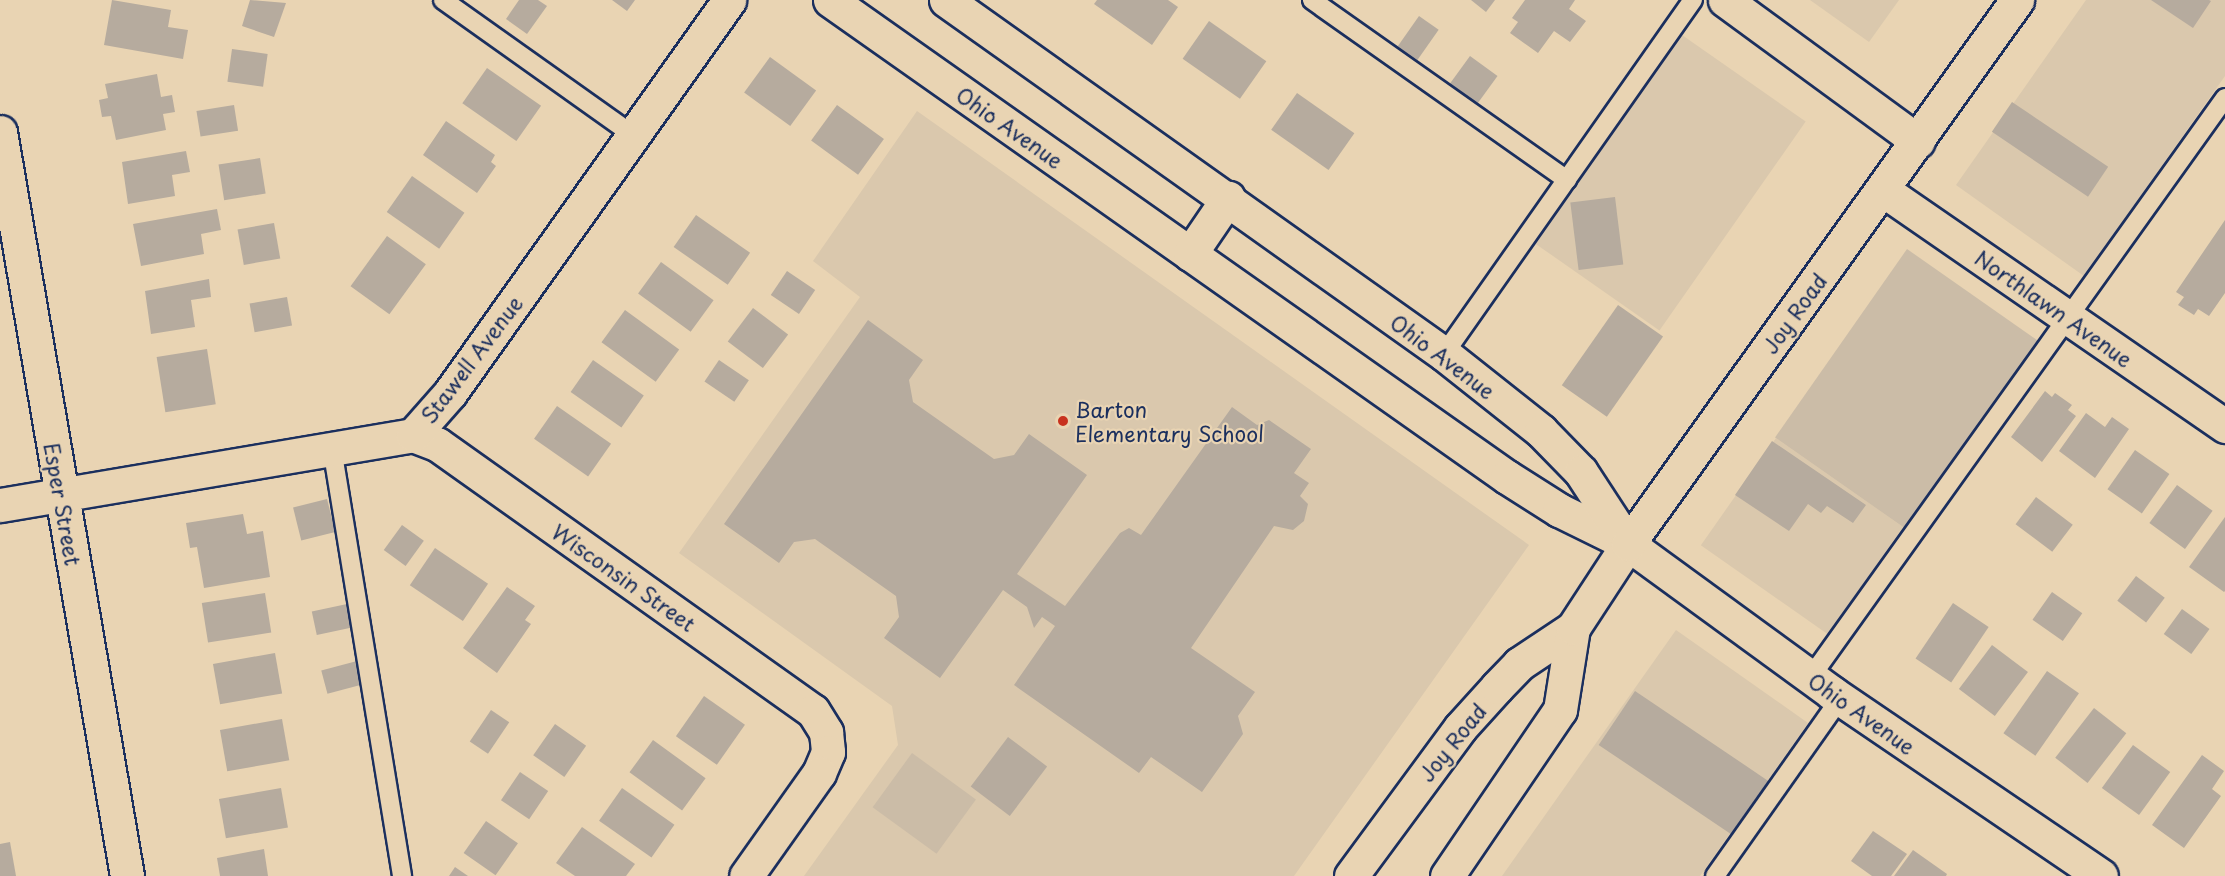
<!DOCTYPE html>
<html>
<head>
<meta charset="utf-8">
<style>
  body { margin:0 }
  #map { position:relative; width:2225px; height:876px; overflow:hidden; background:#e9d4b3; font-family:"Playpen Sans",sans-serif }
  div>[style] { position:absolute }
  .built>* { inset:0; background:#dac8ad; transform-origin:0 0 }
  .green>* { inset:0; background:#cbbca7; transform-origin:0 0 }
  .building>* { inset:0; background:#b6ab9e; transform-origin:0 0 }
  .roads { filter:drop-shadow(2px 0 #1b2f5e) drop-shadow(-2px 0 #1b2f5e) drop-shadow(0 2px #1b2f5e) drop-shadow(0 -2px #1b2f5e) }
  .lane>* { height:18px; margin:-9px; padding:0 9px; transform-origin:9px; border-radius:9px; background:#e9d4b3 }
  .street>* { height:33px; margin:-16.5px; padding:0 16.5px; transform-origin:16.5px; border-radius:16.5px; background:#e9d4b3 }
  .secondary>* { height:33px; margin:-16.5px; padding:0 16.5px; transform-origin:16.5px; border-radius:16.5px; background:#e9d4b3 }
  .dots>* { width:16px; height:16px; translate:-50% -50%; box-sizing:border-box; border:3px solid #e9d4b3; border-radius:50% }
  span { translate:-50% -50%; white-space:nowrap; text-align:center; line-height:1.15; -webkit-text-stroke:4.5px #e9d4b3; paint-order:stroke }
  .street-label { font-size:21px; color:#1b2f5e }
  .poi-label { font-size:21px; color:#1b2f5e }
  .left { translate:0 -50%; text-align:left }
</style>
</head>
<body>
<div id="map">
  <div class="built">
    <i style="clip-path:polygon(1810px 0,1899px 0,1869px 42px)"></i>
    <i style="clip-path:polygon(2086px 0,2225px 0,2225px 76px,2084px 276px,1956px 185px)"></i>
    <i style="left:1682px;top:35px;width:151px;height:255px;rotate:35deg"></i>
    <i style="clip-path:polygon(917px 111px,1529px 545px,1294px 876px,804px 876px,898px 745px,892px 706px,679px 553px,860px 297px,813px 261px)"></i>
    <i style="left:1776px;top:438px;width:155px;height:131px;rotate:35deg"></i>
    <i style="clip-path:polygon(1676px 630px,1808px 723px,1700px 876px,1502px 876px)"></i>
  </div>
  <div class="green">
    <i style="left:1907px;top:249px;width:165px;height:230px;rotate:35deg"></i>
    <i style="left:912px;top:753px;width:79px;height:67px;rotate:36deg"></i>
  </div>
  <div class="building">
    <i style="clip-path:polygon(112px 0,171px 10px,168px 27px,188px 30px,183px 59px,104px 45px)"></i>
    <i style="clip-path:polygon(250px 0,286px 3px,274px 37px,242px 26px)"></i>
    <i style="clip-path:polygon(519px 0,538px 0,547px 6px,527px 34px,506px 19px)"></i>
    <i style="clip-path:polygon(612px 0,635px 0,627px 11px)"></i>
    <i style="clip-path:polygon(1097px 0,1168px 0,1178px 7px,1152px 45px,1094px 4px)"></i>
    <i style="clip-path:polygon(1471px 0,1495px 0,1486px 12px)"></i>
    <i style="clip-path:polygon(1525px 0,1575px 0,1569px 9px,1586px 21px,1570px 42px,1554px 31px,1538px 53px,1510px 33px,1518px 22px,1512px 18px)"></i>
    <i style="clip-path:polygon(2151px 0,2209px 0,2211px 1px,2193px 28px)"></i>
    <i style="left:1419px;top:16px;width:24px;height:37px;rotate:35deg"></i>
    <i style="left:1209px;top:21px;width:70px;height:46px;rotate:35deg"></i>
    <i style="left:232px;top:49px;width:36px;height:33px;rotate:8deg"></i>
    <i style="left:1470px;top:56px;width:34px;height:34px;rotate:36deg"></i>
    <i style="left:770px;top:57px;width:57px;height:44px;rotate:36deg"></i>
    <i style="left:487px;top:68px;width:66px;height:43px;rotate:35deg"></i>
    <i style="clip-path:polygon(157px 74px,161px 97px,172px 95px,175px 112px,163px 114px,166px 130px,116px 140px,111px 116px,102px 117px,99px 100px,108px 98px,105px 84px)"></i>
    <i style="left:1297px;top:93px;width:70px;height:45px;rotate:35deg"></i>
    <i style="left:2012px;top:102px;width:116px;height:36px;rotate:34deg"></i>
    <i style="left:234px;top:105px;width:26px;height:38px;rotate:81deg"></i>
    <i style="left:837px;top:105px;width:58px;height:44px;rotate:36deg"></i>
    <i style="clip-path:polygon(446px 121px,495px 155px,491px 162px,496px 166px,477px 193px,423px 155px)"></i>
    <i style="clip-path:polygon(186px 151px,190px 172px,172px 175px,175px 196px,128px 204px,122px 162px)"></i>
    <i style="left:260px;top:158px;width:36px;height:42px;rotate:81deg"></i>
    <i style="left:412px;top:176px;width:64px;height:44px;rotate:35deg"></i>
    <i style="left:1615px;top:197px;width:68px;height:45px;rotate:83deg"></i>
    <i style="clip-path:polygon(217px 209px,221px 230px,201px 234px,204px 254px,141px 266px,133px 224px)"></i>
    <i style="left:696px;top:215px;width:66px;height:39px;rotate:35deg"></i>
    <i style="clip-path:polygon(2225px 220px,2225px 293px,2209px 316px,2198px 309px,2194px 315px,2178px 305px,2184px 297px,2176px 292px)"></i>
    <i style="left:274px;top:223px;width:36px;height:37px;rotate:80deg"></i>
    <i style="left:387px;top:236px;width:48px;height:62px;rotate:36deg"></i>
    <i style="left:661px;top:262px;width:65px;height:39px;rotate:36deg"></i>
    <i style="left:787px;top:271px;width:34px;height:29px;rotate:34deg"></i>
    <i style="clip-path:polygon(209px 279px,211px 297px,191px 300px,195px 327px,151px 334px,145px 291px)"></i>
    <i style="left:287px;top:297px;width:29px;height:38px;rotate:80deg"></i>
    <i style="left:1618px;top:305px;width:55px;height:98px;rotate:35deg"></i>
    <i style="left:753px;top:308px;width:44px;height:42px;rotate:37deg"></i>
    <i style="left:625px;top:310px;width:67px;height:40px;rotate:36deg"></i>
    <i style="clip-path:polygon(868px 320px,923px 360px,909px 380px,913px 402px,994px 459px,1014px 455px,1029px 434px,1087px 475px,1017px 574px,1065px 606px,1120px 533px,1129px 528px,1141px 535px,1232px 407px,1257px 425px,1269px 420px,1311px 449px,1294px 473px,1309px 483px,1300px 496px,1308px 504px,1304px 521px,1293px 530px,1274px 526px,1191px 648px,1255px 692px,1238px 716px,1243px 734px,1202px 792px,1151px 757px,1139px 773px,1014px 685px,1055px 626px,1042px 617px,1034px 628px,1027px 607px,1003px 590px,940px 678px,884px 638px,899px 617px,896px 596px,815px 539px,794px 542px,779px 563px,724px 524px)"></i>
    <i style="left:207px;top:349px;width:56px;height:51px;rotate:81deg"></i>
    <i style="left:593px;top:360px;width:62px;height:39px;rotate:35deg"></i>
    <i style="left:719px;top:360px;width:36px;height:26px;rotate:34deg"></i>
    <i style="clip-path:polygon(2045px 391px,2052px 397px,2055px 393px,2072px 405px,2068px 410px,2076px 416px,2042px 462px,2011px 437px)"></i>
    <i style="left:557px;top:406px;width:66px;height:40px;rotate:35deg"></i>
    <i style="clip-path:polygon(2086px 413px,2105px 427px,2112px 417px,2129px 429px,2095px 478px,2059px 451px)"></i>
    <i style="clip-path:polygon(1772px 441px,1866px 505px,1853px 523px,1827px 506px,1821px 513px,1808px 504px,1789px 531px,1735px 495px)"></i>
    <i style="left:2135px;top:450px;width:42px;height:48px;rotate:35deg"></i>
    <i style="left:2177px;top:485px;width:44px;height:47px;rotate:36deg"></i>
    <i style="left:2036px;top:497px;width:46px;height:34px;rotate:37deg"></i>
    <i style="left:327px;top:499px;width:34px;height:35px;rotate:76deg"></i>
    <i style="clip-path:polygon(243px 514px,247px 534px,263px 531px,270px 577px,204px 588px,197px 547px,190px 548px,186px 523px)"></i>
    <i style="clip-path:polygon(2225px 517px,2225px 591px,2224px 592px,2189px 567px)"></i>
    <i style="left:402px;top:525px;width:27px;height:31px;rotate:36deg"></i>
    <i style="left:435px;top:548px;width:64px;height:45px;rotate:34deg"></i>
    <i style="left:2136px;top:576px;width:36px;height:31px;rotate:37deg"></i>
    <i style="clip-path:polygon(507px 587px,535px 606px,525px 620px,531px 624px,497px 673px,463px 648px)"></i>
    <i style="left:2052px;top:592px;width:37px;height:34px;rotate:35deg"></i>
    <i style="left:265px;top:593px;width:40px;height:64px;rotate:81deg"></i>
    <i style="left:1953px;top:603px;width:43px;height:67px;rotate:34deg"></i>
    <i style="left:347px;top:604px;width:24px;height:36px;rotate:78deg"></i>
    <i style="left:2182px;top:609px;width:34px;height:31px;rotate:36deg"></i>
    <i style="left:1992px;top:645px;width:45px;height:55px;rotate:37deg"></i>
    <i style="left:275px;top:653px;width:41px;height:63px;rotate:80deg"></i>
    <i style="left:357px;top:661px;width:24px;height:37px;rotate:75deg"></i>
    <i style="left:2047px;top:671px;width:39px;height:76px;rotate:35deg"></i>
    <i style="left:1635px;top:691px;width:163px;height:65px;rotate:34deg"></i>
    <i style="left:704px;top:696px;width:50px;height:49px;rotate:35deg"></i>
    <i style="left:2094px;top:708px;width:41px;height:63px;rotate:38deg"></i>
    <i style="left:491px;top:710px;width:22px;height:38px;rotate:34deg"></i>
    <i style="left:282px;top:719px;width:42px;height:63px;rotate:80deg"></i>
    <i style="left:555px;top:724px;width:38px;height:38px;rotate:35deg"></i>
    <i style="left:1008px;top:737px;width:49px;height:62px;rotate:37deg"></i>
    <i style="left:653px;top:740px;width:65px;height:40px;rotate:36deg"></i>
    <i style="left:2133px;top:745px;width:46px;height:53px;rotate:36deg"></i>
    <i style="clip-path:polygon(2202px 755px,2224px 771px,2212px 789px,2221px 796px,2184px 848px,2152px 825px)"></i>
    <i style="left:520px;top:772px;width:34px;height:34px;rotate:34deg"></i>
    <i style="left:281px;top:788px;width:40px;height:63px;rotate:80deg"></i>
    <i style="left:622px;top:788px;width:64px;height:40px;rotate:35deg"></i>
    <i style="left:486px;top:821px;width:39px;height:39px;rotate:35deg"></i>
    <i style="clip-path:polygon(582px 827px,635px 864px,626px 876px,575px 876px,556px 863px)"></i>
    <i style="clip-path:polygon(1873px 831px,1907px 854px,1891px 876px,1872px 876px,1851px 861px)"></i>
    <i style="clip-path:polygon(10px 842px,16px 876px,0 876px,0 844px)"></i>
    <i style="clip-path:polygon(264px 849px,268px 876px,220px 876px,217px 858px)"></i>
    <i style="clip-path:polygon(1913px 850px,1947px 874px,1946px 876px,1894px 876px)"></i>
    <i style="clip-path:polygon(455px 867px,468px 876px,449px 876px)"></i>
  </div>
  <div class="roads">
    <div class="lane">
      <i style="left:443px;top:0;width:233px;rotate:35.4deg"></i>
      <i style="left:1312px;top:0;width:312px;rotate:35.2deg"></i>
      <i style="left:1444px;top:354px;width:433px;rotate:-54.9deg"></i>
      <i style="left:332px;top:448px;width:434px;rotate:80.7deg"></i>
      <i style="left:1810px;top:678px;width:713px;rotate:-54.42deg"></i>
      <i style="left:1715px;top:876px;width:217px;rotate:-54.8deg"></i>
    </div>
    <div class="street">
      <i style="left:830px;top:0;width:828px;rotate:35.17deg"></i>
      <i style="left:1507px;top:477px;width:62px;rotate:32.4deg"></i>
      <i style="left:1559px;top:510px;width:77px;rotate:26.2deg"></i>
      <i style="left:1628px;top:544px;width:253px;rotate:36.1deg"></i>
      <i style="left:1832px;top:693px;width:325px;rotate:34.2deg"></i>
      <i style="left:946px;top:0;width:611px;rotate:35.41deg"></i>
      <i style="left:1444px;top:354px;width:124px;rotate:38.4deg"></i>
      <i style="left:1541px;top:431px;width:57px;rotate:45.7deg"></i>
      <i style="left:1581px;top:472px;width:86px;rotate:56.9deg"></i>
      <i style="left:1725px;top:0;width:239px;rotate:36.2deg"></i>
      <i style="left:1883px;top:190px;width:416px;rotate:34.6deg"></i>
      <i style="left:1190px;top:254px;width:68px;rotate:-55.8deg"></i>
      <i style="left:413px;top:435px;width:26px;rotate:21deg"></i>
      <i style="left:437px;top:444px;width:461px;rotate:35.4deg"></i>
      <i style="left:813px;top:711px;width:25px;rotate:58deg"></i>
      <i style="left:826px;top:732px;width:20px;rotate:84deg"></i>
      <i style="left:828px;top:752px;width:23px;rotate:113deg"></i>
      <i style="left:819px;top:773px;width:126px;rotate:125.3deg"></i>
      <i style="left:0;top:505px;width:419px;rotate:-9.6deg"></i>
      <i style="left:413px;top:435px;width:56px;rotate:-48.6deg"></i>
      <i style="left:450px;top:393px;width:482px;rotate:-54.6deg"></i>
    </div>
    <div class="secondary">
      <i style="left:0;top:132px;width:755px;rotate:80.31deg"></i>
      <i style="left:1351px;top:876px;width:184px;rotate:-53.6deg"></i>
      <i style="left:1460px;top:728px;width:55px;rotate:-47.9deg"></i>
      <i style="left:1497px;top:687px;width:32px;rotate:-46deg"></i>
      <i style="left:1519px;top:664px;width:65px;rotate:-33.7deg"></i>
      <i style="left:1447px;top:876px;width:201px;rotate:-55.8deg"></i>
      <i style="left:1560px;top:710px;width:83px;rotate:-81deg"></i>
      <i style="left:1573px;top:628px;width:100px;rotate:-56.8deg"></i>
      <i style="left:1628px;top:544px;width:669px;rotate:-54.43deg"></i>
    </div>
  </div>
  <div class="dots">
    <i style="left:1063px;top:421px;background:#c8321e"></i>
  </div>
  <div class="street-label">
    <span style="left:1010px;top:127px;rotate:35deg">Ohio Avenue</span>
    <span style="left:2054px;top:308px;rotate:35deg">Northlawn Avenue</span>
    <span style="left:1794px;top:313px;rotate:-54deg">Joy Road</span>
    <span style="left:1443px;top:356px;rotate:37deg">Ohio Avenue</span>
    <span style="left:471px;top:359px;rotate:-53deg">Stawell Avenue</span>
    <span style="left:63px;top:504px;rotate:80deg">Esper Street</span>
    <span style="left:624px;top:577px;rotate:35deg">Wisconsin Street</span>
    <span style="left:1862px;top:713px;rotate:35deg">Ohio Avenue</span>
    <span style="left:1452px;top:742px;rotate:-51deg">Joy Road</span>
  </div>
  <div class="poi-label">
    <span class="left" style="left:1075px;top:421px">Barton<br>Elementary School</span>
  </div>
</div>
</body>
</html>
